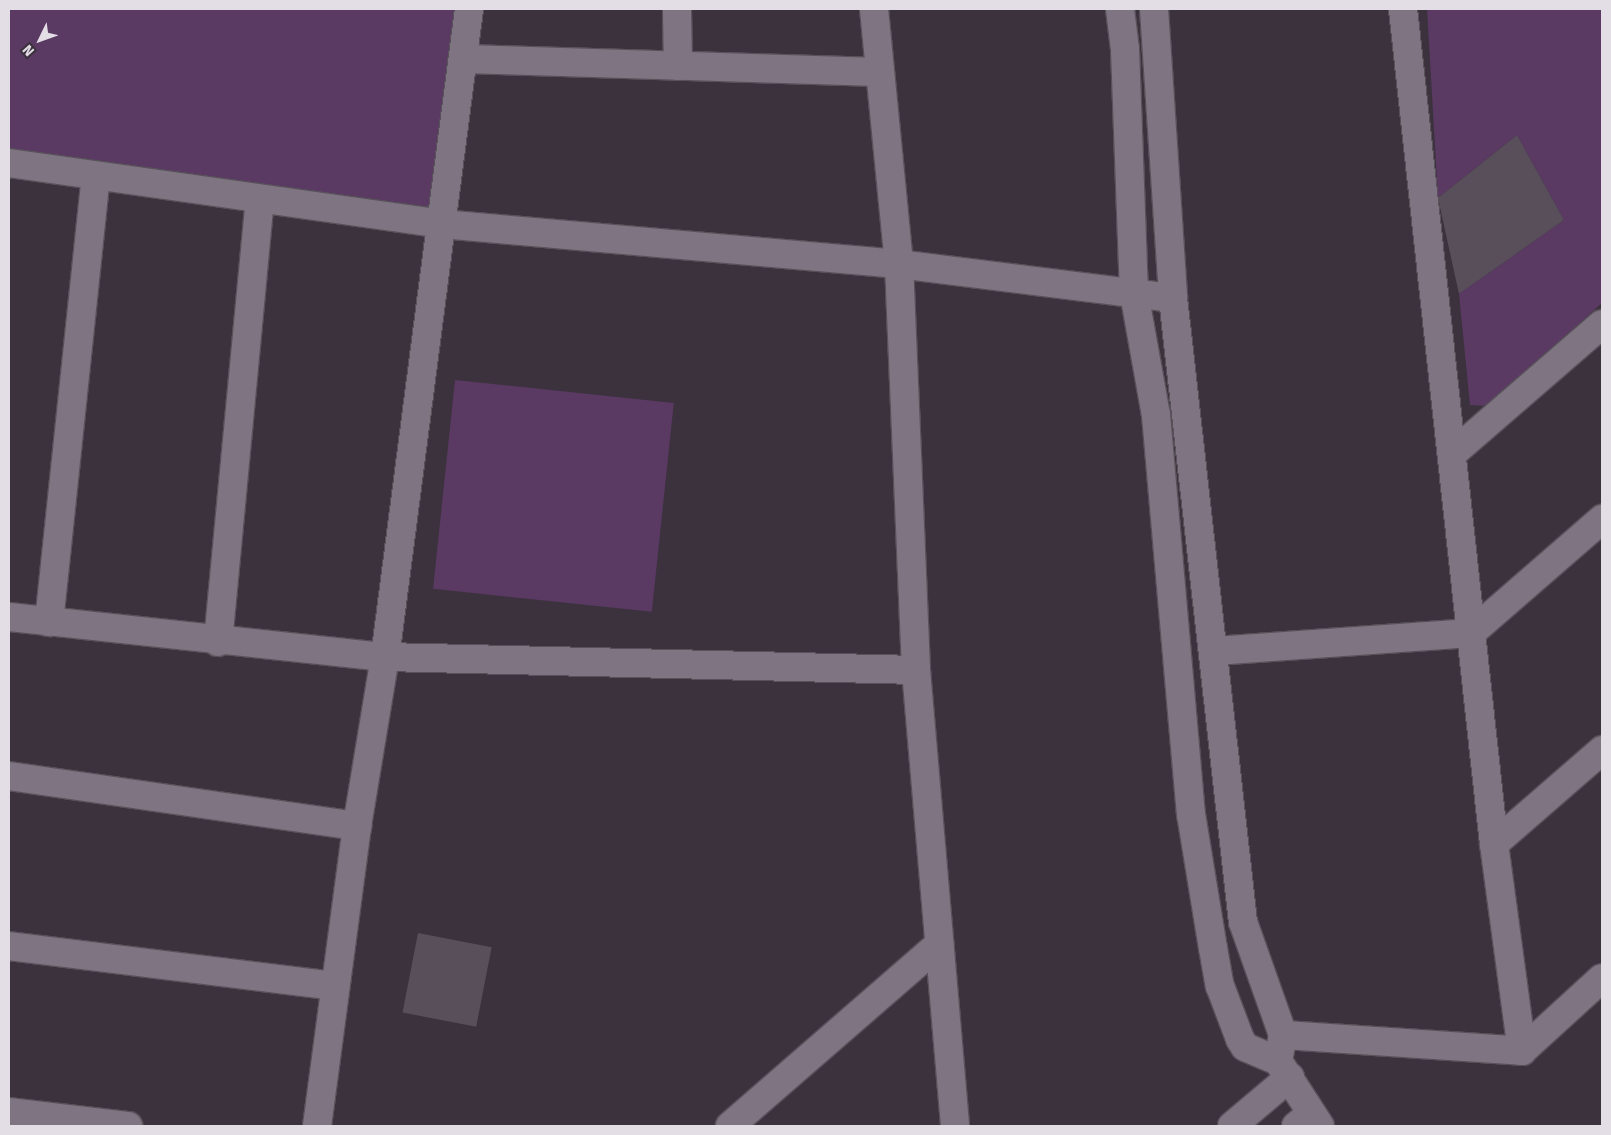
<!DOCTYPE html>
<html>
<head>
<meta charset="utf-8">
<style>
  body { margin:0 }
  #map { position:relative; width:1611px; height:1135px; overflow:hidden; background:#3b323d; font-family:"Fira Sans",sans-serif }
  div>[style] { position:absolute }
  .green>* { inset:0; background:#5a3963; transform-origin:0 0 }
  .building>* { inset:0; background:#584f5b; transform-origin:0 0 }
  .roads { filter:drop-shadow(1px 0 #58515a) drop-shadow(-1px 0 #58515a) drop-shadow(0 1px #58515a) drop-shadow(0 -1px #58515a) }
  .street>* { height:28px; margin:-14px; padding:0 14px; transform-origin:14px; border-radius:14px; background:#7f7582 }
  .secondary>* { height:28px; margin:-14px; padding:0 14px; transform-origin:14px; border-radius:14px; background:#7f7582 }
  span { translate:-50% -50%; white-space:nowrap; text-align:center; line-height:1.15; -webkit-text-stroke:4.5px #3b323d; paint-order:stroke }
  .frame { position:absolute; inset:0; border:10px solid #e3dde5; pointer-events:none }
  .north { position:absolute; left:15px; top:15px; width:50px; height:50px; -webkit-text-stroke:4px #3b323d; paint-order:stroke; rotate:228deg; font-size:14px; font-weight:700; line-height:20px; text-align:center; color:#e3dde5 }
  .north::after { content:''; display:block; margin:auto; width:18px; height:22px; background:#e3dde5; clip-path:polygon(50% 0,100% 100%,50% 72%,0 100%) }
</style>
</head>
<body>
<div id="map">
  <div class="green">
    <i style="clip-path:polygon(9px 9px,466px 9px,441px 224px,9px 155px)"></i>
    <i style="clip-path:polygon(1427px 9px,1602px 9px,1602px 303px,1487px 406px,1470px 405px,1459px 294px,1564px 220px,1517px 135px,1438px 198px)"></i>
    <i style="left:455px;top:380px;width:220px;height:210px;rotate:6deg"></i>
  </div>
  <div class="building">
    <i style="clip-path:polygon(1517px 135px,1564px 220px,1459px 294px,1438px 198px)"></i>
    <i style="left:418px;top:933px;width:75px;height:81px;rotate:11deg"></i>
  </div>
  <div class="roads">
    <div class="street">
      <i style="left:677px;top:9px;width:57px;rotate:89deg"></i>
      <i style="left:874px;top:9px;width:256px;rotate:84.4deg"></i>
      <i style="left:899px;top:264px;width:406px;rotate:87.6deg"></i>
      <i style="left:465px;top:59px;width:415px;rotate:1.8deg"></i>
      <i style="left:9px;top:163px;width:436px;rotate:8deg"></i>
      <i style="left:441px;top:224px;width:460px;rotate:5deg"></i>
      <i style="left:899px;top:264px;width:276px;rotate:7.1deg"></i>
      <i style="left:1452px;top:454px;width:198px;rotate:-40.9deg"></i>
      <i style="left:9px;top:617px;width:378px;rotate:6.1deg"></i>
      <i style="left:385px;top:657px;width:531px;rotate:1.4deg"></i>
      <i style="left:916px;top:670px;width:458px;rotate:85.1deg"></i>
      <i style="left:49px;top:622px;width:448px;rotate:-84deg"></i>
      <i style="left:218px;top:642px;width:443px;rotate:-84.6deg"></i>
      <i style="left:1214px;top:651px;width:258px;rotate:-4deg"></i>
      <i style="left:1471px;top:633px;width:174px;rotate:-41deg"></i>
      <i style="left:9px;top:776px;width:352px;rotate:8.2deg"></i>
      <i style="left:1494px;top:844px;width:143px;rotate:-41deg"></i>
      <i style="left:9px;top:946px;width:328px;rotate:7deg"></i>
      <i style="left:1283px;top:1035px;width:240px;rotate:3.8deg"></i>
      <i style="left:1522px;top:1051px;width:209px;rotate:-97.7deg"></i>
      <i style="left:1494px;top:844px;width:840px;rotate:-96.22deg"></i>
      <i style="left:1522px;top:1051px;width:108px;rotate:-42.4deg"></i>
      <i style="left:9px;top:1112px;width:120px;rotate:6.7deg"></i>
      <i style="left:317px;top:1126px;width:303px;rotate:-82.4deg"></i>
      <i style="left:357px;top:826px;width:171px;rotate:-80.6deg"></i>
      <i style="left:385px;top:657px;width:653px;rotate:-82.61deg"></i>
      <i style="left:730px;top:1126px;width:277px;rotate:-41deg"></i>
      <i style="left:1232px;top:1126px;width:76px;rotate:-40.2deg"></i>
      <i style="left:1296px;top:1126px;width:19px;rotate:-39deg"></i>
    </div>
    <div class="secondary">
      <i style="left:1120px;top:9px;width:40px;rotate:82.9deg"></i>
      <i style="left:1125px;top:49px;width:244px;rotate:87.9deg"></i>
      <i style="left:1134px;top:293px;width:124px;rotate:79.8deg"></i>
      <i style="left:1156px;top:415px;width:401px;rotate:85deg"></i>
      <i style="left:1191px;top:814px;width:136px;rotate:80.7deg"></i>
      <i style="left:1213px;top:948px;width:39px;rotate:80deg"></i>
      <i style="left:1220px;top:986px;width:57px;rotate:69.3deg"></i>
      <i style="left:1240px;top:1039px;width:9px;rotate:58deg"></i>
      <i style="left:1245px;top:1047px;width:36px;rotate:23deg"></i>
      <i style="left:1278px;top:1061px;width:77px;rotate:57.1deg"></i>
      <i style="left:1154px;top:9px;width:290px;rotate:86.2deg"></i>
      <i style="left:1173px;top:298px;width:628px;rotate:83.6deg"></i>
      <i style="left:1243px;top:922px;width:120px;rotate:70.5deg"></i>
      <i style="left:1283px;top:1035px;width:26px;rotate:101deg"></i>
    </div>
  </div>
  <div class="frame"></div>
  <div class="north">N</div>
</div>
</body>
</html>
